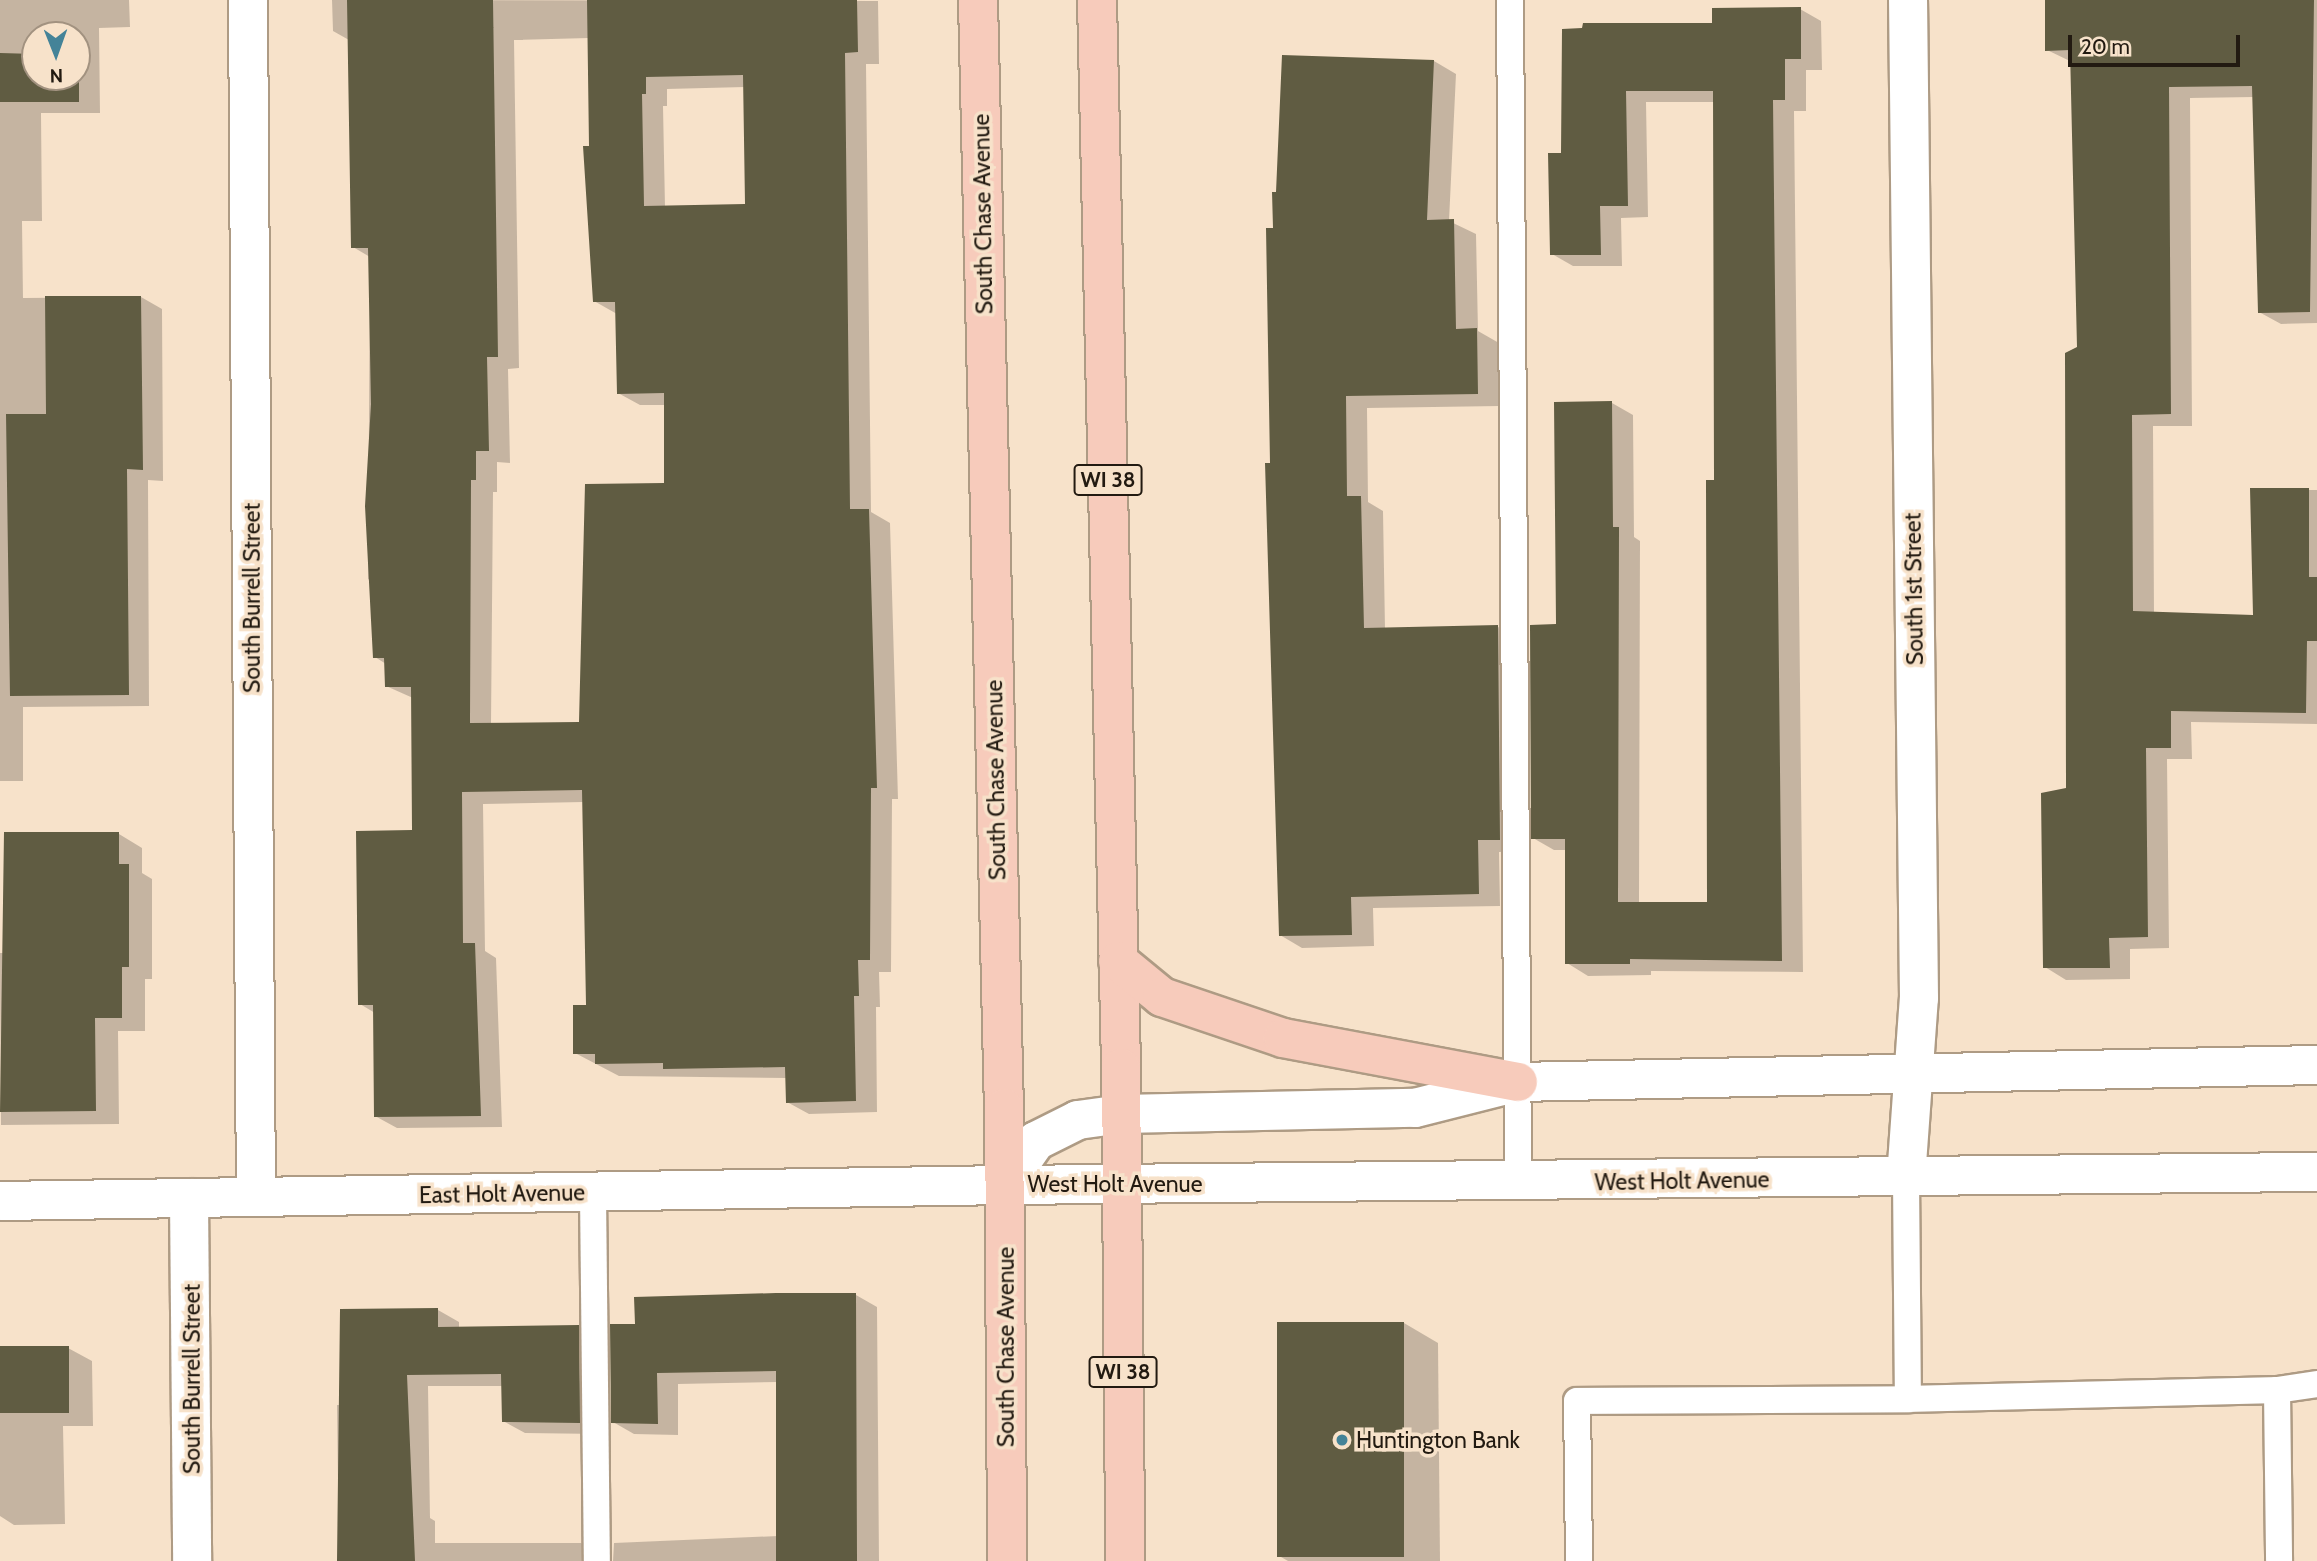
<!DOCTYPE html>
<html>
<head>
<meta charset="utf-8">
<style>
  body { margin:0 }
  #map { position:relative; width:2317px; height:1561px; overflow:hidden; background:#f7e2ca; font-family:Cabin,sans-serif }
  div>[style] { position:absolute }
  .shadow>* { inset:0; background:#0003 }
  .building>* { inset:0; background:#605c42; transform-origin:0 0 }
  .roads { filter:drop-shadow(2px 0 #ae9b84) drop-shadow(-2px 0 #ae9b84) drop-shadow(0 2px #ae9b84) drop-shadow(0 -2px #ae9b84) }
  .service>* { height:26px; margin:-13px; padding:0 13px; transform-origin:13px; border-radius:13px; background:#fff }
  .minor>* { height:38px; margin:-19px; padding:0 19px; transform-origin:19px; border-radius:19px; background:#fff }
  .tertiary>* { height:38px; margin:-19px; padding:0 19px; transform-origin:19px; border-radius:19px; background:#fff }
  .primary>* { height:38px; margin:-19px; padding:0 19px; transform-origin:19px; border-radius:19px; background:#f7cbbb }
  .dots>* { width:19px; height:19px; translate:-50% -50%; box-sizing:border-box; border:4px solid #f7e2ca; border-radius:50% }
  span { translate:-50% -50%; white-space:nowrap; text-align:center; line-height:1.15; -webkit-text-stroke:7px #f7e2ca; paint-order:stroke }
  .shield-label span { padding:2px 5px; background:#f7e2ca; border:2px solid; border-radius:5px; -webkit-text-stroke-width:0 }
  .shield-label { font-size:21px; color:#221a11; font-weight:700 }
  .street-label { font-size:23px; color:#221a11 }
  .poi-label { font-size:23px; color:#221a11 }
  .left { translate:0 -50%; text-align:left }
  .north { position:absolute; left:21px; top:21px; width:70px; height:70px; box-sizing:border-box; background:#f7e2ca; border:2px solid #a29280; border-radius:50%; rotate:179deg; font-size:19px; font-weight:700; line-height:28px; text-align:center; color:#221a11 }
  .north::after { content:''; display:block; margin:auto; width:24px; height:32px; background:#448398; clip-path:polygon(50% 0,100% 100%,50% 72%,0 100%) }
  .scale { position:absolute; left:2068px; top:35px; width:172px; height:32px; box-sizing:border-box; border:4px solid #221a11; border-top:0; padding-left:9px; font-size:21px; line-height:24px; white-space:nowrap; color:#221a11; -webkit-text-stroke:5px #f7e2ca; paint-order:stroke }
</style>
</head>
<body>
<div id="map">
  <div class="shadow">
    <i style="clip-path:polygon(evenodd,0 0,129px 0,130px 27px,99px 28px,100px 113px,41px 113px,42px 221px,22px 221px,23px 298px,141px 297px,162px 309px,163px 481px,148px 480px,149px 706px,23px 707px,23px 781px,0 781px,0 0,35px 35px,77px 35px,77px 77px,35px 77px,35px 35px)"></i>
    <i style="clip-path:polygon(evenodd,332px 0,878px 1px,879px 64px,866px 64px,871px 512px,890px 523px,898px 799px,892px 799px,891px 972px,879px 972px,880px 1007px,876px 1007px,877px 1112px,809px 1114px,787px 1102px,787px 1078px,619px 1076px,575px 1053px,588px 1007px,584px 802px,483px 804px,485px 951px,496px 958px,502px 1127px,397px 1128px,375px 1116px,375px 1013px,360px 1004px,414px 832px,413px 698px,386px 686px,386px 664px,375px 657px,373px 582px,368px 579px,370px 257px,353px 247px,349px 40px,333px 31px,332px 0,589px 38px,591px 147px,585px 148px,594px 301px,617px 314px,618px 393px,640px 405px,666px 405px,666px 485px,580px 724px,491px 725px,493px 492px,497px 492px,497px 462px,510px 463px,508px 369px,519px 368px,514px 40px,589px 38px,332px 0,745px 87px,747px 206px,665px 207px,663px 106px,667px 106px,667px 89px,745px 87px)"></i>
    <i style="clip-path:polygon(2047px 0,2317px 0,2317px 323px,2281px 324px,2259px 312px,2254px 97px,2190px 98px,2192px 426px,2153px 426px,2154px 614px,2254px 617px,2252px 490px,2317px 490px,2317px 724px,2191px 722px,2192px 759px,2167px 759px,2169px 948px,2130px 949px,2130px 979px,2066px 980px,2045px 967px,2068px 789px,2079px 348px,2072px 62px,2047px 50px)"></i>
    <i style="clip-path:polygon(1800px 9px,1821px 21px,1822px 70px,1806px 70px,1806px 111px,1794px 111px,1803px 972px,1651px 971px,1651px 975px,1588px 976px,1567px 963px,1566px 850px,1554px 850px,1533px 838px,1558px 626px,1612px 403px,1633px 415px,1634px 537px,1640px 541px,1639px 904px,1709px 904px,1716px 482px,1714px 102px,1646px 102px,1648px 217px,1621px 218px,1622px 266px,1573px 266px,1552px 254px,1563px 154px,1563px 30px,1714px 25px)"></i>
    <i style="clip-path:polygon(1434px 61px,1456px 74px,1449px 221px,1476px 234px,1478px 331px,1499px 343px,1500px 406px,1367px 408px,1368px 502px,1383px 511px,1385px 629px,1498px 627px,1520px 640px,1521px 851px,1499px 852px,1500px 906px,1373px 908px,1374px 946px,1302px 948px,1280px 935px,1272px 464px,1278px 194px)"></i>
    <i style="clip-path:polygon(119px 834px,142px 848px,142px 873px,152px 879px,152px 979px,145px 979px,145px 1031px,118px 1031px,119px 1124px,1px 1125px,0 953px,7px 953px)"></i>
    <i style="clip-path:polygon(856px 1295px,877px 1307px,879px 1561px,613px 1561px,614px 1543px,778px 1536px,778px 1382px,678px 1384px,678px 1435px,634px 1434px,613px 1422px,636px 1325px)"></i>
    <i style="clip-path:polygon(438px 1310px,459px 1322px,459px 1328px,578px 1326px,599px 1339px,600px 1434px,525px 1433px,503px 1421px,503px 1386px,428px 1386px,430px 1518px,435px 1521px,435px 1543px,581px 1543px,602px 1555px,602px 1561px,339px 1561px,337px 1405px,343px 1405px)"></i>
    <i style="clip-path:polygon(1404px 1323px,1438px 1343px,1440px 1561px,1288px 1561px,1281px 1557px)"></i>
    <i style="clip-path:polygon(0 1348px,68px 1348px,92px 1361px,93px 1426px,63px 1426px,65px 1524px,14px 1525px,0 1516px)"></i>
  </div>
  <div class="building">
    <i style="clip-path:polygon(evenodd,347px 0,493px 0,498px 357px,487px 357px,489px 451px,476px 451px,476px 480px,471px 480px,470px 723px,579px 722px,585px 484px,664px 483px,664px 393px,617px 394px,615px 302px,593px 302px,583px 146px,589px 146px,587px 0,857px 0,858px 52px,845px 53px,850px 509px,869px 509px,877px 788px,871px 788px,870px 960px,858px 960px,859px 996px,854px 996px,856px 1101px,786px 1103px,785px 1067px,663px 1069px,663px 1063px,595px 1064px,595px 1054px,573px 1054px,573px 1005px,586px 1005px,582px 790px,462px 792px,463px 943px,475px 943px,481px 1116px,374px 1117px,373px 1005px,358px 1005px,356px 831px,412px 830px,411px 687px,385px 687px,384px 658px,373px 658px,365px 506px,371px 404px,368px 248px,351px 248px,347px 0,743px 75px,745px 204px,644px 206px,642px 94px,646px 94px,646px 77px,743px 75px)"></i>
    <i style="clip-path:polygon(2045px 0,2314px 0,2310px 312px,2258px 313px,2252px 86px,2169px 87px,2171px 414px,2132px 415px,2133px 611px,2253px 615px,2250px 488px,2309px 488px,2309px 577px,2317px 577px,2317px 641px,2307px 641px,2306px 713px,2171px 711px,2171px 748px,2146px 748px,2148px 937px,2109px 938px,2110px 968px,2043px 968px,2041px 793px,2066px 788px,2065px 353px,2077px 347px,2070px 50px,2045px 51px)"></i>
    <i style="clip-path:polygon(1801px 7px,1801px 59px,1785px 59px,1785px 100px,1773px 100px,1782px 961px,1630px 959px,1630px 964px,1565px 964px,1565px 839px,1531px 839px,1530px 625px,1556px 624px,1554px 402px,1612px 401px,1613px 527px,1619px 527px,1618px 902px,1707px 902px,1706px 480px,1714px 480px,1713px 91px,1626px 91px,1628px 206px,1600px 206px,1601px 255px,1550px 255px,1548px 153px,1561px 153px,1562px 29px,1582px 28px,1583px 23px,1712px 23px,1712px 8px)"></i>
    <i style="clip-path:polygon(0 53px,35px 54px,35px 77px,77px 77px,79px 56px,79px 102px,0 102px)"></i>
    <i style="clip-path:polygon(1282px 55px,1434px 60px,1427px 220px,1454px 219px,1456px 329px,1477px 328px,1478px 394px,1346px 396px,1347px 496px,1361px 496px,1364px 628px,1498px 625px,1500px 840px,1478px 840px,1479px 894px,1351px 897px,1352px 935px,1279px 936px,1265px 463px,1270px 463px,1266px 228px,1273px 228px,1272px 192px,1276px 192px)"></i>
    <i style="clip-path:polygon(45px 296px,141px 296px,143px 470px,127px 469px,129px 695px,10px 696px,6px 414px,46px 414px)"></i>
    <i style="clip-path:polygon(4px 832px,119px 832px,119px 864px,129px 864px,129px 967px,122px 967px,122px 1018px,95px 1018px,96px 1111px,0 1112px)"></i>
    <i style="clip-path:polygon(776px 1293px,856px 1293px,857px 1561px,776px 1561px,776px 1371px,657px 1373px,658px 1424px,611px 1423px,610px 1324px,635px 1324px,634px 1297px)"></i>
    <i style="clip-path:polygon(438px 1308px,438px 1327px,579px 1325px,580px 1423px,502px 1422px,501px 1374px,407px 1375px,415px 1561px,337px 1561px,340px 1309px)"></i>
    <i style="left:1404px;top:1322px;width:235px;height:127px;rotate:90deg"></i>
    <i style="left:0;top:1346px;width:69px;height:67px"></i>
  </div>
  <div class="roads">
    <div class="service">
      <i style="left:1510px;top:0;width:1182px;rotate:89.61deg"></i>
      <i style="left:1906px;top:1178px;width:221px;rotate:89.5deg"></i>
      <i style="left:1908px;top:1399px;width:369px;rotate:-1.4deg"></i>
      <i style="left:2277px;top:1390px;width:171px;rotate:89.3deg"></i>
      <i style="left:593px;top:1193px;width:368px;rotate:89.4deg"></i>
      <i style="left:2277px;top:1390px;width:40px;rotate:-8.5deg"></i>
      <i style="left:1579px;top:1561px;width:160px;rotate:-90.7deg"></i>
      <i style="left:1577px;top:1401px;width:331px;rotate:-0.3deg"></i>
    </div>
    <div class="minor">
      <i style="left:248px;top:0;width:1197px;rotate:89.62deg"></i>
      <i style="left:1906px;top:1178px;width:180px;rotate:-85.9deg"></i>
      <i style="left:1919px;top:998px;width:998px;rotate:-90.63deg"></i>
      <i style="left:189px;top:1198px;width:363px;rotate:89.5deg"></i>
      <i style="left:0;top:1201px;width:1005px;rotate:-0.91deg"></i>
    </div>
    <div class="tertiary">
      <i style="left:1005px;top:1185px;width:54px;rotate:-54.8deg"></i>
      <i style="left:1036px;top:1141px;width:47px;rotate:-26.6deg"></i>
      <i style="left:1078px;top:1120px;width:44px;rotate:-7.8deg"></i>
      <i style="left:1122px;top:1114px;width:293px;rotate:-1.2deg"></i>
      <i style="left:1415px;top:1108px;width:106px;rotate:-14.2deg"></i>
      <i style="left:1518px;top:1082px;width:799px;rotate:-1.22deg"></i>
      <i style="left:1005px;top:1185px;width:1312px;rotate:-0.57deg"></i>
    </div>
    <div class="primary">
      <i style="left:978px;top:0;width:1108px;rotate:88.66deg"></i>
      <i style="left:1004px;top:1108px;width:453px;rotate:89.6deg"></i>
      <i style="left:1097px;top:0;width:1068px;rotate:88.71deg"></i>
      <i style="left:1121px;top:1068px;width:493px;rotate:89.5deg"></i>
      <i style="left:1118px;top:961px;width:57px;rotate:39.3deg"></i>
      <i style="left:1162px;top:997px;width:128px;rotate:18.7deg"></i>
      <i style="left:1283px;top:1038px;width:239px;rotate:10.6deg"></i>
    </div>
  </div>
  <div class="dots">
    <i style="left:1342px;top:1440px;background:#448398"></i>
  </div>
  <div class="shield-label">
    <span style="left:1108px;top:480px">WI 38</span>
    <span style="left:1123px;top:1372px">WI 38</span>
  </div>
  <div class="street-label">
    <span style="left:983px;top:214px;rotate:-91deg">South Chase Avenue</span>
    <span style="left:1914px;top:589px;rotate:-91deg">South 1st Street</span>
    <span style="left:252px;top:598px;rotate:-90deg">South Burrell Street</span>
    <span style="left:996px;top:780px;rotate:-91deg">South Chase Avenue</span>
    <span style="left:1682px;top:1181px;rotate:-1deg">West Holt Avenue</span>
    <span style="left:1115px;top:1184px">West Holt Avenue</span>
    <span style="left:502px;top:1194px;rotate:-1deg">East Holt Avenue</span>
    <span style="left:1006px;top:1347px;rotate:-90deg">South Chase Avenue</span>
    <span style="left:192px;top:1379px;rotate:-90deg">South Burrell Street</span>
  </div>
  <div class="poi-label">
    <span class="left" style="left:1356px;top:1440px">Huntington Bank</span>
  </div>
  <div class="north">N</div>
  <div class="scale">20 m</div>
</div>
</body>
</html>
